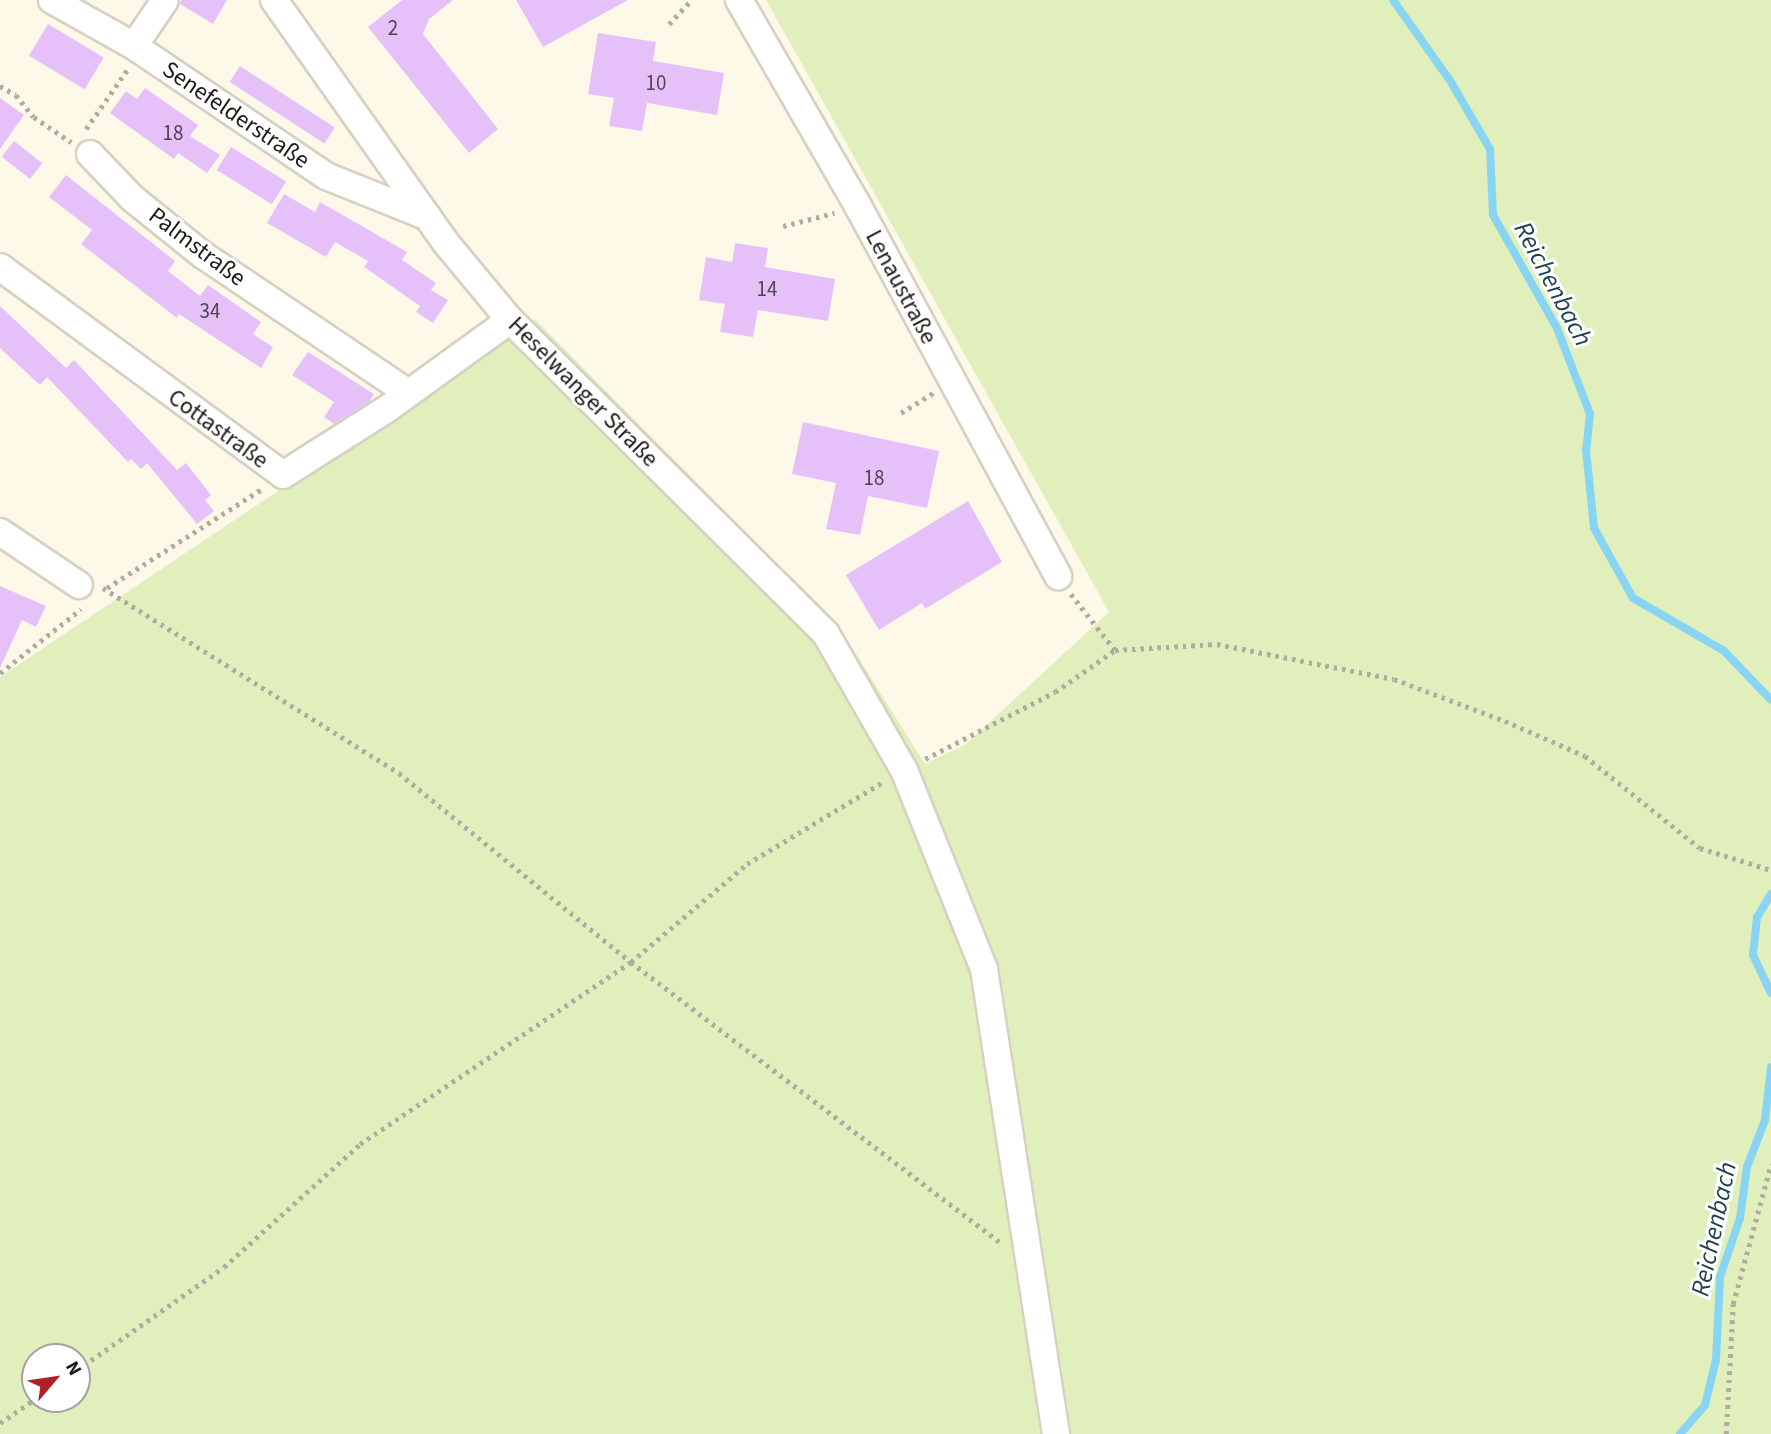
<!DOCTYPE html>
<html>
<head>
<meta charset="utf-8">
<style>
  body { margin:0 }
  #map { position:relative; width:1771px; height:1434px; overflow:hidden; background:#fdf8e8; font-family:"Source Sans 3",sans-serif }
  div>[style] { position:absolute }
  .green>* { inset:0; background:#e1efbd }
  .stream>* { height:8px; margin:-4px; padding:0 4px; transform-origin:4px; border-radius:4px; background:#89d4f3 }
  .building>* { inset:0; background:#e6c1f9; transform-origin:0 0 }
  .path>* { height:4.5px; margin-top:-2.25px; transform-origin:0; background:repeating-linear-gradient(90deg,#b0aca0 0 3.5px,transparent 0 8.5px) }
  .roads { filter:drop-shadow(2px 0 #d6d1c0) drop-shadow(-2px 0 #d6d1c0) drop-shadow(0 2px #d6d1c0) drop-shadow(0 -2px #d6d1c0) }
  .minor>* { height:26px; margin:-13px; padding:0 13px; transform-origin:13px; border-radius:13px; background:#fff }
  span { translate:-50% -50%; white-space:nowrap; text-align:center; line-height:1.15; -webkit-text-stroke:6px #fff; paint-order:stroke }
  .number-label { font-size:21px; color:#4e444d }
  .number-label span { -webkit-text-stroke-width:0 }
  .street-label { font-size:24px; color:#1c1a14 }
  .water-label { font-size:26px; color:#1d404d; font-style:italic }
  .north { position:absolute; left:21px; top:1343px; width:70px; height:70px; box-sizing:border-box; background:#fff; border:2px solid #a4a3a1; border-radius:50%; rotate:61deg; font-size:19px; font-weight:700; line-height:28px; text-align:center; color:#1c1a14 }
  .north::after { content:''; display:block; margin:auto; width:24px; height:32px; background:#b12027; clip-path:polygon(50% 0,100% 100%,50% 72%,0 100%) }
</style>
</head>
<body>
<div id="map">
  <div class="green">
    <i style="clip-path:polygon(evenodd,766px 0,1771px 0,1771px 1434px,0 1434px,0 677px,535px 319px,839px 627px,925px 764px,966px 744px,1109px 612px,766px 0,35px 1357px,77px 1357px,77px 1399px,35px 1399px,35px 1357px)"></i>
  </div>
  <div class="stream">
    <i style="left:1393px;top:0;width:100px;rotate:54.7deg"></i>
    <i style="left:1451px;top:82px;width:78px;rotate:59.8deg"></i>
    <i style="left:1490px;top:149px;width:66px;rotate:87.4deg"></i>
    <i style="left:1493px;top:215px;width:130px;rotate:60.5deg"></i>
    <i style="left:1557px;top:328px;width:92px;rotate:69deg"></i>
    <i style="left:1590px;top:414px;width:36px;rotate:96deg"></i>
    <i style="left:1586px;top:450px;width:78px;rotate:84.1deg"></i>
    <i style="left:1594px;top:528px;width:80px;rotate:60.9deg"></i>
    <i style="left:1633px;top:598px;width:105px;rotate:30.2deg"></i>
    <i style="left:1724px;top:651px;width:68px;rotate:46.2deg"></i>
    <i style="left:1771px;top:894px;width:27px;rotate:121deg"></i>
    <i style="left:1757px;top:917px;width:38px;rotate:96deg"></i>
    <i style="left:1753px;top:955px;width:42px;rotate:64.7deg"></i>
    <i style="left:1680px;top:1434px;width:38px;rotate:-49deg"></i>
    <i style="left:1705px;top:1405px;width:46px;rotate:-76.3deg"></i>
    <i style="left:1716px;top:1360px;width:83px;rotate:-87.2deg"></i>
    <i style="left:1720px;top:1277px;width:62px;rotate:-71.3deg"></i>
    <i style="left:1740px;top:1218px;width:51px;rotate:-82.2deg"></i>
    <i style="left:1747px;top:1167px;width:50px;rotate:-69deg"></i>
    <i style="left:1765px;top:1120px;width:53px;rotate:-83.5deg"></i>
  </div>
  <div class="building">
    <i style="clip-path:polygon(181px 0,227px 0,213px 24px,180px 4px)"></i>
    <i style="clip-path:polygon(402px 0,453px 0,429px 19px,423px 34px,498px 129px,469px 153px,368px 27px)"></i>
    <i style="clip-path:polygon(516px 0,628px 0,543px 47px)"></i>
    <i style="left:48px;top:24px;width:65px;height:37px;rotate:31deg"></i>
    <i style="clip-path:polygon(598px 33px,656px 42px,653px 61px,724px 73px,717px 115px,647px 103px,642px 131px,609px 126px,614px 98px,588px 94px)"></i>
    <i style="left:240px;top:66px;width:113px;height:19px;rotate:33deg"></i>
    <i style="clip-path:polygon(145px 88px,198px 125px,190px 136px,220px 155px,207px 173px,178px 153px,174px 159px,110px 113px,126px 91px,137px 99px)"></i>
    <i style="clip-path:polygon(0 98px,24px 115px,0 149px)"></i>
    <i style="left:14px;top:141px;width:36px;height:20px;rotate:38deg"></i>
    <i style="left:231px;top:147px;width:65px;height:27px;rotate:32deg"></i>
    <i style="clip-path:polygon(66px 175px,175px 261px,168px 271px,200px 296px,208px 285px,261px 322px,253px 334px,273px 347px,261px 368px,179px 314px,177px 318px,81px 244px,92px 230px,49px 197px)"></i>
    <i style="clip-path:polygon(284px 194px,315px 212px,320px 202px,407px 252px,402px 260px,436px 283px,431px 290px,448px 300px,433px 323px,416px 312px,420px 306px,364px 267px,368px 261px,335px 242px,326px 257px,267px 223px)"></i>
    <i style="clip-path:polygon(735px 243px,768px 248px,765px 267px,835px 279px,828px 321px,758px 310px,753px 337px,720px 332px,725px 304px,699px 300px,706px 257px,732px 262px)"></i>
    <i style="clip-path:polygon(0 306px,66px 368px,74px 360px,177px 470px,186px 463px,211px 495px,205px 500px,214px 511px,197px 524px,147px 463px,141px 469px,131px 459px,128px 462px,47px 377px,40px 385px,0 348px)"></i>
    <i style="clip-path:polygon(308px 352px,374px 394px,369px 402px,334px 424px,324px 417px,334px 402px,292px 375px)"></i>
    <i style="clip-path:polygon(803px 422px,939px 451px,927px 508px,868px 496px,860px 535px,826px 529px,836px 483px,792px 474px)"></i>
    <i style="clip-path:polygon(968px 501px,1002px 562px,925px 609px,922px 603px,879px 630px,846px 575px)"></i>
    <i style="clip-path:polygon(0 586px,46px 606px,36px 627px,22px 620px,0 668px)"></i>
  </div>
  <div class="path">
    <i style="left:669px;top:24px;width:33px;rotate:-47deg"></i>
    <i style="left:0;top:86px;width:18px;rotate:29deg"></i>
    <i style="left:16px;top:95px;width:28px;rotate:51deg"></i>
    <i style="left:34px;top:117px;width:45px;rotate:34deg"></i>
    <i style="left:86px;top:129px;width:72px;rotate:-55.2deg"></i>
    <i style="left:783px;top:226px;width:53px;rotate:-14.3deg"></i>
    <i style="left:901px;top:413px;width:38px;rotate:-32deg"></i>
    <i style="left:103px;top:588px;width:349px;rotate:32deg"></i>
    <i style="left:399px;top:773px;width:299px;rotate:39.2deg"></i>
    <i style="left:631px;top:962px;width:466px;rotate:37.2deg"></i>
    <i style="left:107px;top:588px;width:184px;rotate:-32.6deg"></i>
    <i style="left:1071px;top:594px;width:71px;rotate:51.8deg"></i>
    <i style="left:0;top:673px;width:103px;rotate:-38.3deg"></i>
    <i style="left:925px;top:759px;width:146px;rotate:-27.3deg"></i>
    <i style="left:1055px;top:692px;width:73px;rotate:-35deg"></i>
    <i style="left:1115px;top:650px;width:102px;rotate:-3.4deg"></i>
    <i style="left:1217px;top:644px;width:180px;rotate:11.2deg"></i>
    <i style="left:1394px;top:679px;width:119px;rotate:20.7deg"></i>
    <i style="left:1505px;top:721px;width:87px;rotate:23.6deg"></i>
    <i style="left:1585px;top:756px;width:147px;rotate:38.7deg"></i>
    <i style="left:1700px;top:848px;width:74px;rotate:17.2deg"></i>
    <i style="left:77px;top:1370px;width:179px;rotate:-35deg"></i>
    <i style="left:224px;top:1267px;width:183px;rotate:-42.1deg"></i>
    <i style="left:360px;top:1144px;width:326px;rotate:-33.9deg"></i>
    <i style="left:631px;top:962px;width:152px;rotate:-40.2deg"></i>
    <i style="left:747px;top:864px;width:159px;rotate:-31.1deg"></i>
    <i style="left:0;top:1423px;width:42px;rotate:-34.4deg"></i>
    <i style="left:1726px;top:1434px;width:130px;rotate:-86.9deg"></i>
    <i style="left:1733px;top:1304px;width:145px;rotate:-74.8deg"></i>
  </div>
  <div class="roads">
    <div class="minor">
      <i style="left:52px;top:0;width:94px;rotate:29.3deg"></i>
      <i style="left:134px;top:46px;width:232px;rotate:34.1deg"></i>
      <i style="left:326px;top:176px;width:110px;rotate:21.9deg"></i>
      <i style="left:274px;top:0;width:298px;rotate:54.7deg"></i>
      <i style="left:446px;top:243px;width:100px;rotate:50.3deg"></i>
      <i style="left:510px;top:320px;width:445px;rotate:44.8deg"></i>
      <i style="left:826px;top:634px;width:157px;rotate:60.2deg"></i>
      <i style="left:904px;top:770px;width:214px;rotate:68.1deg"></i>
      <i style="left:984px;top:969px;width:471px;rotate:81.2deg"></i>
      <i style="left:739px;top:0;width:238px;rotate:60deg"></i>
      <i style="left:858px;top:206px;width:421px;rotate:61.6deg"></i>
      <i style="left:134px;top:46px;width:55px;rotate:-56deg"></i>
      <i style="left:90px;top:154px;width:61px;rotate:46.3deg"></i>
      <i style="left:132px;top:198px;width:91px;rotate:38.8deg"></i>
      <i style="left:203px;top:255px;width:247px;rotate:33.9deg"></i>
      <i style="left:0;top:267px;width:351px;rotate:36.3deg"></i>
      <i style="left:283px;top:475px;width:123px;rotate:-32.4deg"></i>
      <i style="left:387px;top:409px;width:152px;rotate:-35.9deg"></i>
      <i style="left:0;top:532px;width:95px;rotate:33.9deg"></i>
    </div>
  </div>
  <div class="number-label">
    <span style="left:393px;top:28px">2</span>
    <span style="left:656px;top:83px">10</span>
    <span style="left:173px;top:133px">18</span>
    <span style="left:767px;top:289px">14</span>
    <span style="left:210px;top:311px">34</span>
    <span style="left:874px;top:478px">18</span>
  </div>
  <div class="street-label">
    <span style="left:236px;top:115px;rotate:34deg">Senefelderstraße</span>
    <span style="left:197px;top:247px;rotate:37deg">Palmstraße</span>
    <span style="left:901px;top:287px;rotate:62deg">Lenaustraße</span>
    <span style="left:583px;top:392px;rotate:45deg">Heselwanger Straße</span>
    <span style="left:218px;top:429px;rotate:36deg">Cottastraße</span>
  </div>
  <div class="water-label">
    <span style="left:1553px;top:284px;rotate:62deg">Reichenbach</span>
    <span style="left:1714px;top:1229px;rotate:-78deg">Reichenbach</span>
  </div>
  <div class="north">N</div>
</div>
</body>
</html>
